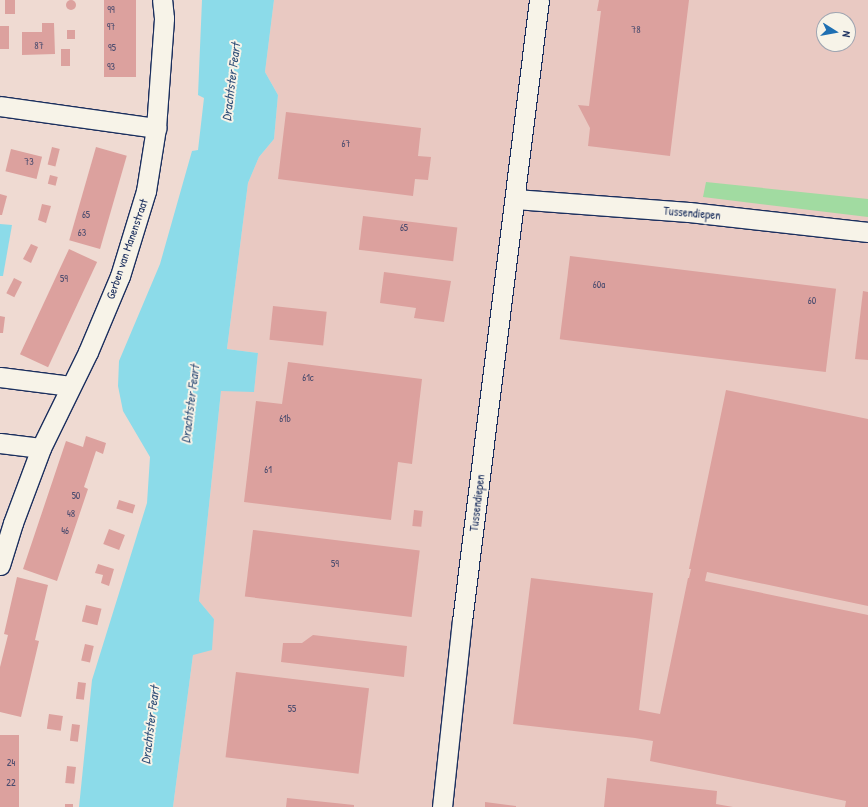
<!DOCTYPE html>
<html>
<head>
<meta charset="utf-8">
<style>
  body { margin:0 }
  #map { position:relative; width:868px; height:807px; overflow:hidden; background:#efdad2; font-family:"Patrick Hand",sans-serif }
  div>[style] { position:absolute }
  .built>* { inset:0; background:#e9c9c2 }
  .green>* { inset:0; background:#a1dba1 }
  .water>* { inset:0; background:#8cdbe9 }
  .building>* { inset:0; background:#dca19e; transform-origin:0 0 }
  .round { border-radius:50% }
  .roads { filter:drop-shadow(1px 0 #1b2f5e) drop-shadow(-1px 0 #1b2f5e) drop-shadow(0 1px #1b2f5e) drop-shadow(0 -1px #1b2f5e) }
  .minor>* { height:19px; margin:-9.5px; padding:0 9.5px; transform-origin:9.5px; border-radius:9.5px; background:#f7f3e8 }
  span { translate:-50% -50%; white-space:nowrap; text-align:center; line-height:1.15; -webkit-text-stroke:4px #f7f3e8; paint-order:stroke }
  .number-label { font-size:10px; color:#4b4c6e }
  .number-label span { -webkit-text-stroke-width:0 }
  .street-label { font-size:12px; color:#1b2f5e }
  .water-label { font-size:13px; color:#32517a; font-style:italic }
  .north { position:absolute; left:816px; top:12px; width:40px; height:40px; box-sizing:border-box; background:#f7f3e8; border:1px solid #9fa5b1; border-radius:50%; rotate:101deg; font-size:11px; font-weight:700; line-height:16px; text-align:center; color:#1b2f5e }
  .north::after { content:''; display:block; margin:auto; width:14px; height:18px; background:#1f6fb2; clip-path:polygon(50% 0,100% 100%,50% 72%,0 100%) }
</style>
</head>
<body>
<div id="map">
  <div class="built">
    <i style="clip-path:polygon(evenodd,274px 0,868px 0,868px 807px,173px 807px,193px 655px,214px 619px,199px 601px,221px 391px,254px 391px,258px 353px,227px 349px,248px 183px,259px 157px,274px 139px,278px 95px,265px 72px,274px 0,824px 20px,848px 20px,848px 44px,824px 44px,824px 20px)"></i>
  </div>
  <div class="green">
    <i style="clip-path:polygon(706px 182px,868px 199px,868px 217px,703px 197px)"></i>
  </div>
  <div class="water">
    <i style="clip-path:polygon(202px 0,274px 0,265px 72px,278px 95px,274px 139px,259px 157px,248px 183px,227px 349px,258px 353px,254px 392px,221px 391px,199px 601px,214px 619px,212px 650px,193px 655px,173px 807px,79px 807px,92px 680px,147px 503px,150px 457px,123px 411px,118px 386px,119px 361px,160px 264px,192px 151px,198px 150px,204px 98px,198px 95px)"></i>
    <i style="clip-path:polygon(0 224px,12px 225px,3px 276px,0 276px)"></i>
  </div>
  <div class="building">
    <i class="round" style="left:66px;top:0;width:10px;height:10px"></i>
    <i style="left:5px;top:0;width:10px;height:14px"></i>
    <i style="left:104px;top:0;width:32px;height:77px"></i>
    <i style="clip-path:polygon(599px 0,689px 0,670px 156px,588px 146px,590px 128px,578px 105px,589px 106px,601px 11px,597px 11px)"></i>
    <i style="clip-path:polygon(42px 23px,54px 23px,55px 54px,22px 55px,22px 32px,42px 32px)"></i>
    <i style="left:0;top:26px;width:9px;height:23px"></i>
    <i style="left:67px;top:30px;width:8px;height:9px"></i>
    <i style="left:61px;top:49px;width:9px;height:17px"></i>
    <i style="clip-path:polygon(286px 112px,421px 128px,418px 156px,431px 157px,428px 180px,415px 179px,413px 196px,278px 179px)"></i>
    <i style="left:52px;top:147px;width:8px;height:18px;rotate:14deg"></i>
    <i style="left:96px;top:147px;width:32px;height:97px;rotate:16deg"></i>
    <i style="left:11px;top:149px;width:32px;height:23px;rotate:14deg"></i>
    <i style="left:50px;top:175px;width:8px;height:9px;rotate:14deg"></i>
    <i style="clip-path:polygon(0 194px,7px 196px,2px 215px,0 215px)"></i>
    <i style="clip-path:polygon(42px 204px,51px 206px,46px 223px,38px 220px)"></i>
    <i style="left:363px;top:216px;width:95px;height:34px;rotate:7deg"></i>
    <i style="clip-path:polygon(31px 244px,38px 247px,31px 263px,23px 259px)"></i>
    <i style="left:69px;top:249px;width:31px;height:116px;rotate:25deg"></i>
    <i style="left:570px;top:256px;width:268px;height:84px;rotate:7deg"></i>
    <i style="clip-path:polygon(384px 272px,451px 281px,444px 322px,414px 318px,416px 308px,380px 303px)"></i>
    <i style="left:14px;top:278px;width:9px;height:17px;rotate:27deg"></i>
    <i style="clip-path:polygon(863px 291px,868px 292px,868px 360px,855px 359px)"></i>
    <i style="left:273px;top:306px;width:54px;height:34px;rotate:6deg"></i>
    <i style="clip-path:polygon(0 316px,5px 317px,3px 333px,0 333px)"></i>
    <i style="clip-path:polygon(288px 362px,422px 379px,412px 464px,398px 462px,391px 520px,244px 502px,256px 401px,282px 404px)"></i>
    <i style="clip-path:polygon(726px 390px,868px 419px,868px 606px,707px 572px,705px 581px,868px 615px,868px 807px,845px 807px,846px 801px,650px 761px,653px 741px,635px 738px,513px 724px,531px 578px,653px 593px,639px 710px,660px 714px,688px 578px,689px 578px,691px 569px,689px 569px)"></i>
    <i style="clip-path:polygon(86px 436px,106px 443px,103px 454px,96px 451px,84px 487px,88px 489px,57px 581px,23px 569px,66px 441px,83px 447px)"></i>
    <i style="left:119px;top:500px;width:17px;height:9px;rotate:17deg"></i>
    <i style="left:414px;top:510px;width:9px;height:16px;rotate:6deg"></i>
    <i style="left:109px;top:529px;width:17px;height:16px;rotate:21deg"></i>
    <i style="left:253px;top:530px;width:168px;height:67px;rotate:7deg"></i>
    <i style="clip-path:polygon(98px 564px,114px 569px,109px 586px,101px 583px,103px 575px,95px 573px)"></i>
    <i style="clip-path:polygon(17px 577px,48px 585px,35px 640px,39px 641px,21px 717px,0 712px,0 667px,8px 635px,4px 634px)"></i>
    <i style="left:86px;top:605px;width:16px;height:17px;rotate:14deg"></i>
    <i style="clip-path:polygon(313px 635px,407px 646px,404px 677px,281px 662px,283px 643px,302px 643px)"></i>
    <i style="left:85px;top:644px;width:9px;height:17px;rotate:13deg"></i>
    <i style="left:236px;top:672px;width:134px;height:86px;rotate:7deg"></i>
    <i style="left:78px;top:682px;width:8px;height:17px;rotate:7deg"></i>
    <i style="left:49px;top:714px;width:14px;height:15px;rotate:8deg"></i>
    <i style="left:72px;top:724px;width:8px;height:17px;rotate:7deg"></i>
    <i style="left:0;top:735px;width:19px;height:72px"></i>
    <i style="left:67px;top:766px;width:9px;height:17px;rotate:6deg"></i>
    <i style="clip-path:polygon(607px 778px,717px 791px,716px 804px,733px 807px,604px 807px)"></i>
    <i style="clip-path:polygon(287px 798px,354px 805px,354px 807px,286px 807px)"></i>
    <i style="clip-path:polygon(485px 802px,516px 806px,516px 807px,485px 807px)"></i>
    <i style="left:65px;top:804px;width:8px;height:3px"></i>
  </div>
  <div class="roads">
    <div class="minor">
      <i style="left:0;top:106px;width:158px;rotate:8deg"></i>
      <i style="left:515px;top:199px;width:174px;rotate:4.3deg"></i>
      <i style="left:689px;top:212px;width:180px;rotate:6.4deg"></i>
      <i style="left:0;top:377px;width:71px;rotate:7.3deg"></i>
      <i style="left:0;top:443px;width:41px;rotate:7deg"></i>
      <i style="left:0;top:565px;width:44px;rotate:-72.8deg"></i>
      <i style="left:13px;top:523px;width:80px;rotate:-69.5deg"></i>
      <i style="left:41px;top:448px;width:107px;rotate:-63.9deg"></i>
      <i style="left:88px;top:352px;width:82px;rotate:-67.2deg"></i>
      <i style="left:120px;top:276px;width:89px;rotate:-73deg"></i>
      <i style="left:146px;top:191px;width:64px;rotate:-81deg"></i>
      <i style="left:156px;top:128px;width:110px;rotate:-85.8deg"></i>
      <i style="left:164px;top:18px;width:18px;rotate:-96deg"></i>
      <i style="left:442px;top:807px;width:187px;rotate:-83.9deg"></i>
      <i style="left:462px;top:621px;width:626px;rotate:-82.93deg"></i>
    </div>
  </div>
  <div class="number-label">
    <span style="left:111px;top:10px">99</span>
    <span style="left:111px;top:27px">97</span>
    <span style="left:636px;top:30px">78</span>
    <span style="left:39px;top:46px">87</span>
    <span style="left:112px;top:48px">95</span>
    <span style="left:111px;top:67px">93</span>
    <span style="left:346px;top:144px">67</span>
    <span style="left:29px;top:162px">73</span>
    <span style="left:86px;top:215px">65</span>
    <span style="left:404px;top:228px">65</span>
    <span style="left:82px;top:233px">63</span>
    <span style="left:64px;top:279px">59</span>
    <span style="left:599px;top:285px">60a</span>
    <span style="left:812px;top:301px">60</span>
    <span style="left:308px;top:378px">61c</span>
    <span style="left:285px;top:419px">61b</span>
    <span style="left:268px;top:470px">61</span>
    <span style="left:76px;top:496px">50</span>
    <span style="left:71px;top:514px">48</span>
    <span style="left:65px;top:531px">46</span>
    <span style="left:335px;top:564px">59</span>
    <span style="left:292px;top:709px">55</span>
    <span style="left:11px;top:763px">24</span>
    <span style="left:11px;top:783px">22</span>
  </div>
  <div class="street-label">
    <span style="left:692px;top:213px;rotate:5deg">Tussendiepen</span>
    <span style="left:127px;top:249px;rotate:-71deg">Gerben van Manenstraat</span>
    <span style="left:477px;top:503px;rotate:-83deg">Tussendiepen</span>
  </div>
  <div class="water-label">
    <span style="left:231px;top:82px;rotate:-83deg">Drachtster Feart</span>
    <span style="left:190px;top:404px;rotate:-83deg">Drachtster Feart</span>
    <span style="left:150px;top:725px;rotate:-83deg">Drachtster Feart</span>
  </div>
  <div class="north">N</div>
</div>
</body>
</html>
